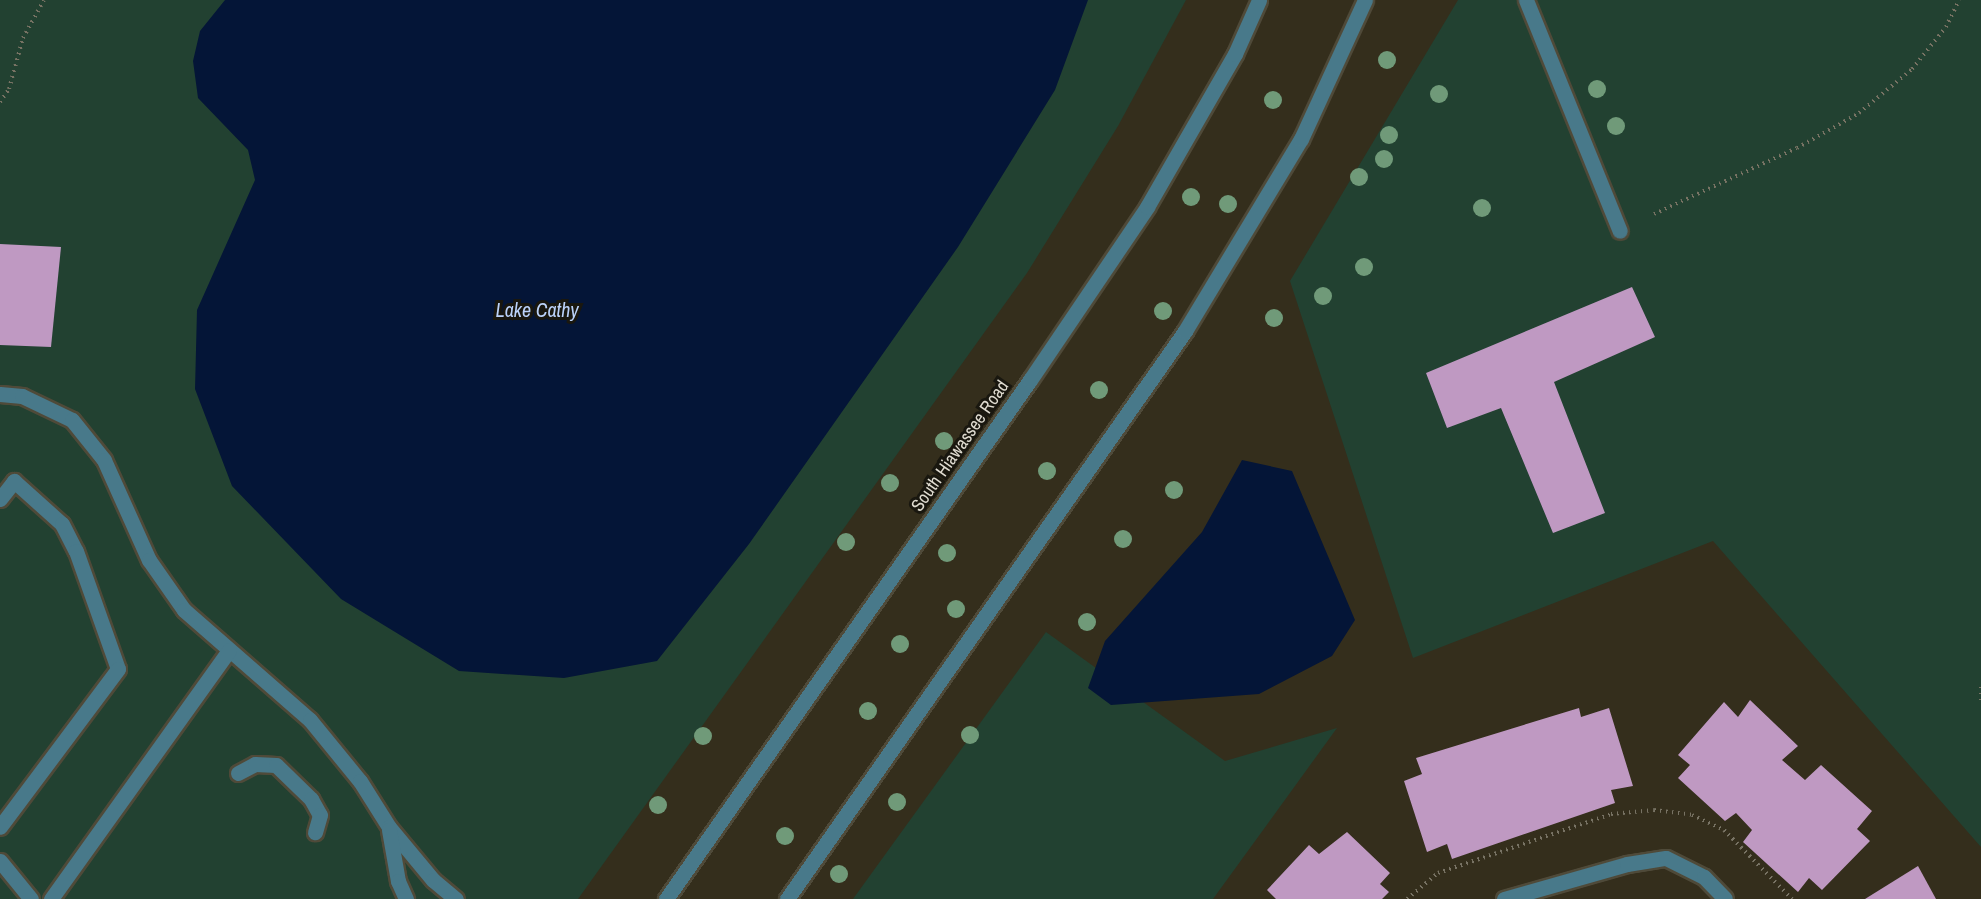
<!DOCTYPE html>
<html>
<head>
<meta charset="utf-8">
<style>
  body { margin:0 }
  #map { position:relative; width:1981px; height:899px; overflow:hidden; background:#342e1c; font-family:"Archivo Narrow",sans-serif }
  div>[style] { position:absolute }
  .green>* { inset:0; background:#224131 }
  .water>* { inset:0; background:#041537 }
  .building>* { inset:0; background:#bf99c2 }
  .path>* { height:4px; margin-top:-2px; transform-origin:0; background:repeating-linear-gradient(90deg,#787364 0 1.5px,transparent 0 6px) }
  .roads { filter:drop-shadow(2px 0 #4f4a39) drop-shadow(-2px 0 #4f4a39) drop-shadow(0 2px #4f4a39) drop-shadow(0 -2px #4f4a39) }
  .minor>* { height:15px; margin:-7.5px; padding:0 7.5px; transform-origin:7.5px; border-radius:7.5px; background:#48798a }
  .trees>* { width:18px; height:18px; margin:-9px; border-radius:50%; background:#709a79 }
  span { translate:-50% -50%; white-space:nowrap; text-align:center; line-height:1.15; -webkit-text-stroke:6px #19170f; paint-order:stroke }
  .street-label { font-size:18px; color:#dfdbd0 }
  .water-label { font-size:20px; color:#bbd2fa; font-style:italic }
</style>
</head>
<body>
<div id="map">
  <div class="green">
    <i style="clip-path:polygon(0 0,1186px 0,1118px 126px,1027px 273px,578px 899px,0 899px)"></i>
    <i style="clip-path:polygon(1458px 0,1981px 0,1981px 847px,1713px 541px,1413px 658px,1290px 281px)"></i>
    <i style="clip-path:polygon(1046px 632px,1225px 761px,1337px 728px,1213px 899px,853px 899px)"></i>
  </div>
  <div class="water">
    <i style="clip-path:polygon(225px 0,1088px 0,1055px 90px,958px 247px,749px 544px,657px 661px,564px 678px,459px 671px,341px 599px,232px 486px,195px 389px,197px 310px,255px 180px,248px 150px,198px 98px,193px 61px,200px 31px)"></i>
    <i style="clip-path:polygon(1242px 460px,1292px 471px,1355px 620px,1332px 656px,1259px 694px,1111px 705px,1088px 688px,1105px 641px,1202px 532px)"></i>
  </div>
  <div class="building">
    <i style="clip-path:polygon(0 244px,61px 247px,51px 347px,0 345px)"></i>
    <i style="clip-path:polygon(1632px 287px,1655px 337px,1554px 382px,1605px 513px,1553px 533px,1501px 408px,1447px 428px,1426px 373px)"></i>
    <i style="clip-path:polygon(1750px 700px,1798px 746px,1782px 760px,1805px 780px,1821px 765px,1872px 811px,1857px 829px,1870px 841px,1822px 890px,1809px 878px,1798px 892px,1743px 842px,1752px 830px,1736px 813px,1725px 821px,1678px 778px,1690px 765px,1678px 755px,1724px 702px,1738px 717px)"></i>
    <i style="clip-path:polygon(1579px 708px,1581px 717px,1609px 708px,1633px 786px,1611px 790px,1615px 803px,1452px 859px,1447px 844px,1427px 852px,1404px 781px,1422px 774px,1416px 758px)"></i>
    <i style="clip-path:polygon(1347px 832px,1390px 873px,1380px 884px,1389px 892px,1382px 899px,1276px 899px,1267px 890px,1309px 845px,1319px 854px)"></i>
    <i style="clip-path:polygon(1918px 866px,1936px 899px,1865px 899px)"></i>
  </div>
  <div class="path">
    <i style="left:0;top:102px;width:16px;rotate:-55deg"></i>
    <i style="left:9px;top:89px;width:53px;rotate:-74.6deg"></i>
    <i style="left:23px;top:38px;width:43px;rotate:-61.1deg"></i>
    <i style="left:1654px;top:214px;width:157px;rotate:-24.8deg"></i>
    <i style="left:1797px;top:148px;width:71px;rotate:-29.4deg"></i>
    <i style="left:1859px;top:113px;width:69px;rotate:-39.7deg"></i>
    <i style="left:1912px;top:69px;width:54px;rotate:-51deg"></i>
    <i style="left:1946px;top:27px;width:30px;rotate:-64deg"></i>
    <i style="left:1981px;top:687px;width:18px;rotate:90deg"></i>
    <i style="left:1407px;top:899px;width:40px;rotate:-40deg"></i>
    <i style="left:1438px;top:873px;width:183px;rotate:-18.8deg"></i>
    <i style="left:1611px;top:814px;width:43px;rotate:-5.3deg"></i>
    <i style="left:1654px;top:810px;width:38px;rotate:7deg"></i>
    <i style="left:1692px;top:815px;width:35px;rotate:25deg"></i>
    <i style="left:1724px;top:830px;width:97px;rotate:45.4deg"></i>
  </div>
  <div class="roads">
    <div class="minor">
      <i style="left:1526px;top:0;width:249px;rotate:67.9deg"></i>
      <i style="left:0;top:394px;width:22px;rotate:5deg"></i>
      <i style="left:22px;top:396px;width:55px;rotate:25.6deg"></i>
      <i style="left:72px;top:420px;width:51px;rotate:51.3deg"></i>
      <i style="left:104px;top:460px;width:110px;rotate:65.8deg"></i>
      <i style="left:149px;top:560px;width:61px;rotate:55deg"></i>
      <i style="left:184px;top:610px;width:167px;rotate:41.1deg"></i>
      <i style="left:310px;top:720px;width:79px;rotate:50.7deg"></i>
      <i style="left:360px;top:781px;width:54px;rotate:57.8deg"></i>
      <i style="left:389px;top:827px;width:69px;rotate:50.3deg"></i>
      <i style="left:433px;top:880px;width:30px;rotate:40deg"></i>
      <i style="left:0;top:499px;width:23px;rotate:-52deg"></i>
      <i style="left:14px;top:481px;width:64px;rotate:41.9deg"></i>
      <i style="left:62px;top:524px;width:30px;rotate:63deg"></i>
      <i style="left:76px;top:551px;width:125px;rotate:70.4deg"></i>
      <i style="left:118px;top:669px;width:197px;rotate:126.8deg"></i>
      <i style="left:238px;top:773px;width:19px;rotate:-28deg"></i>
      <i style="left:255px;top:764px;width:21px;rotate:3deg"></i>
      <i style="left:276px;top:765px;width:49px;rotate:44.2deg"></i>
      <i style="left:311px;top:799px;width:18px;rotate:61deg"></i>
      <i style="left:320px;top:815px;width:18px;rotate:106deg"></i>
      <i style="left:389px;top:830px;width:52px;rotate:80deg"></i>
      <i style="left:398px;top:881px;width:20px;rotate:66deg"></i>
      <i style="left:0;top:861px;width:49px;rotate:50.8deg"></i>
      <i style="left:51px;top:899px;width:306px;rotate:-54.4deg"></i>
      <i style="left:666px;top:899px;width:634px;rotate:-54.96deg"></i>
      <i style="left:1030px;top:380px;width:209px;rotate:-55.9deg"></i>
      <i style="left:1147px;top:207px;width:177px;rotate:-60.1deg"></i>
      <i style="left:1235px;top:54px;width:59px;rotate:-66deg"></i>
      <i style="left:787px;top:899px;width:694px;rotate:-54.98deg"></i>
      <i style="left:1185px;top:331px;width:224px;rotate:-58.9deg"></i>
      <i style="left:1301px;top:139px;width:153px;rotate:-65.3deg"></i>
      <i style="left:1504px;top:899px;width:128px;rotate:-15.9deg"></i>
      <i style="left:1627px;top:864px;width:39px;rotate:-9deg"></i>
      <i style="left:1666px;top:858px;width:42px;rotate:26.6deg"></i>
      <i style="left:1704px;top:877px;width:30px;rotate:46deg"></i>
    </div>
  </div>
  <div class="trees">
    <i style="left:1387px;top:60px"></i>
    <i style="left:1597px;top:89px"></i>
    <i style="left:1439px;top:94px"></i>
    <i style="left:1273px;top:100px"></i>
    <i style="left:1616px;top:126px"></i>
    <i style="left:1389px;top:135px"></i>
    <i style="left:1384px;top:159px"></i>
    <i style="left:1359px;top:177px"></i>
    <i style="left:1191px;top:197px"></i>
    <i style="left:1228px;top:204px"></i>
    <i style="left:1482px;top:208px"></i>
    <i style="left:1364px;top:267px"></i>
    <i style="left:1323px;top:296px"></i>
    <i style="left:1163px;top:311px"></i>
    <i style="left:1274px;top:318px"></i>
    <i style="left:1099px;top:390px"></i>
    <i style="left:944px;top:441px"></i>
    <i style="left:1047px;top:471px"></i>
    <i style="left:890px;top:483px"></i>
    <i style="left:1174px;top:490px"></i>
    <i style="left:1123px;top:539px"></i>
    <i style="left:846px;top:542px"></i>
    <i style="left:947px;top:553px"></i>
    <i style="left:956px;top:609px"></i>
    <i style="left:1087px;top:622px"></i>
    <i style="left:900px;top:644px"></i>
    <i style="left:868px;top:711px"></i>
    <i style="left:970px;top:735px"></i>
    <i style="left:703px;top:736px"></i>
    <i style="left:897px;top:802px"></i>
    <i style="left:658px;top:805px"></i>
    <i style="left:785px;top:836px"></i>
    <i style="left:839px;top:874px"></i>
  </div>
  <div class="street-label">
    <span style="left:960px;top:446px;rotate:-55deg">South Hiawassee Road</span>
  </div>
  <div class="water-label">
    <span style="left:537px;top:309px">Lake Cathy</span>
  </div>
</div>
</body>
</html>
